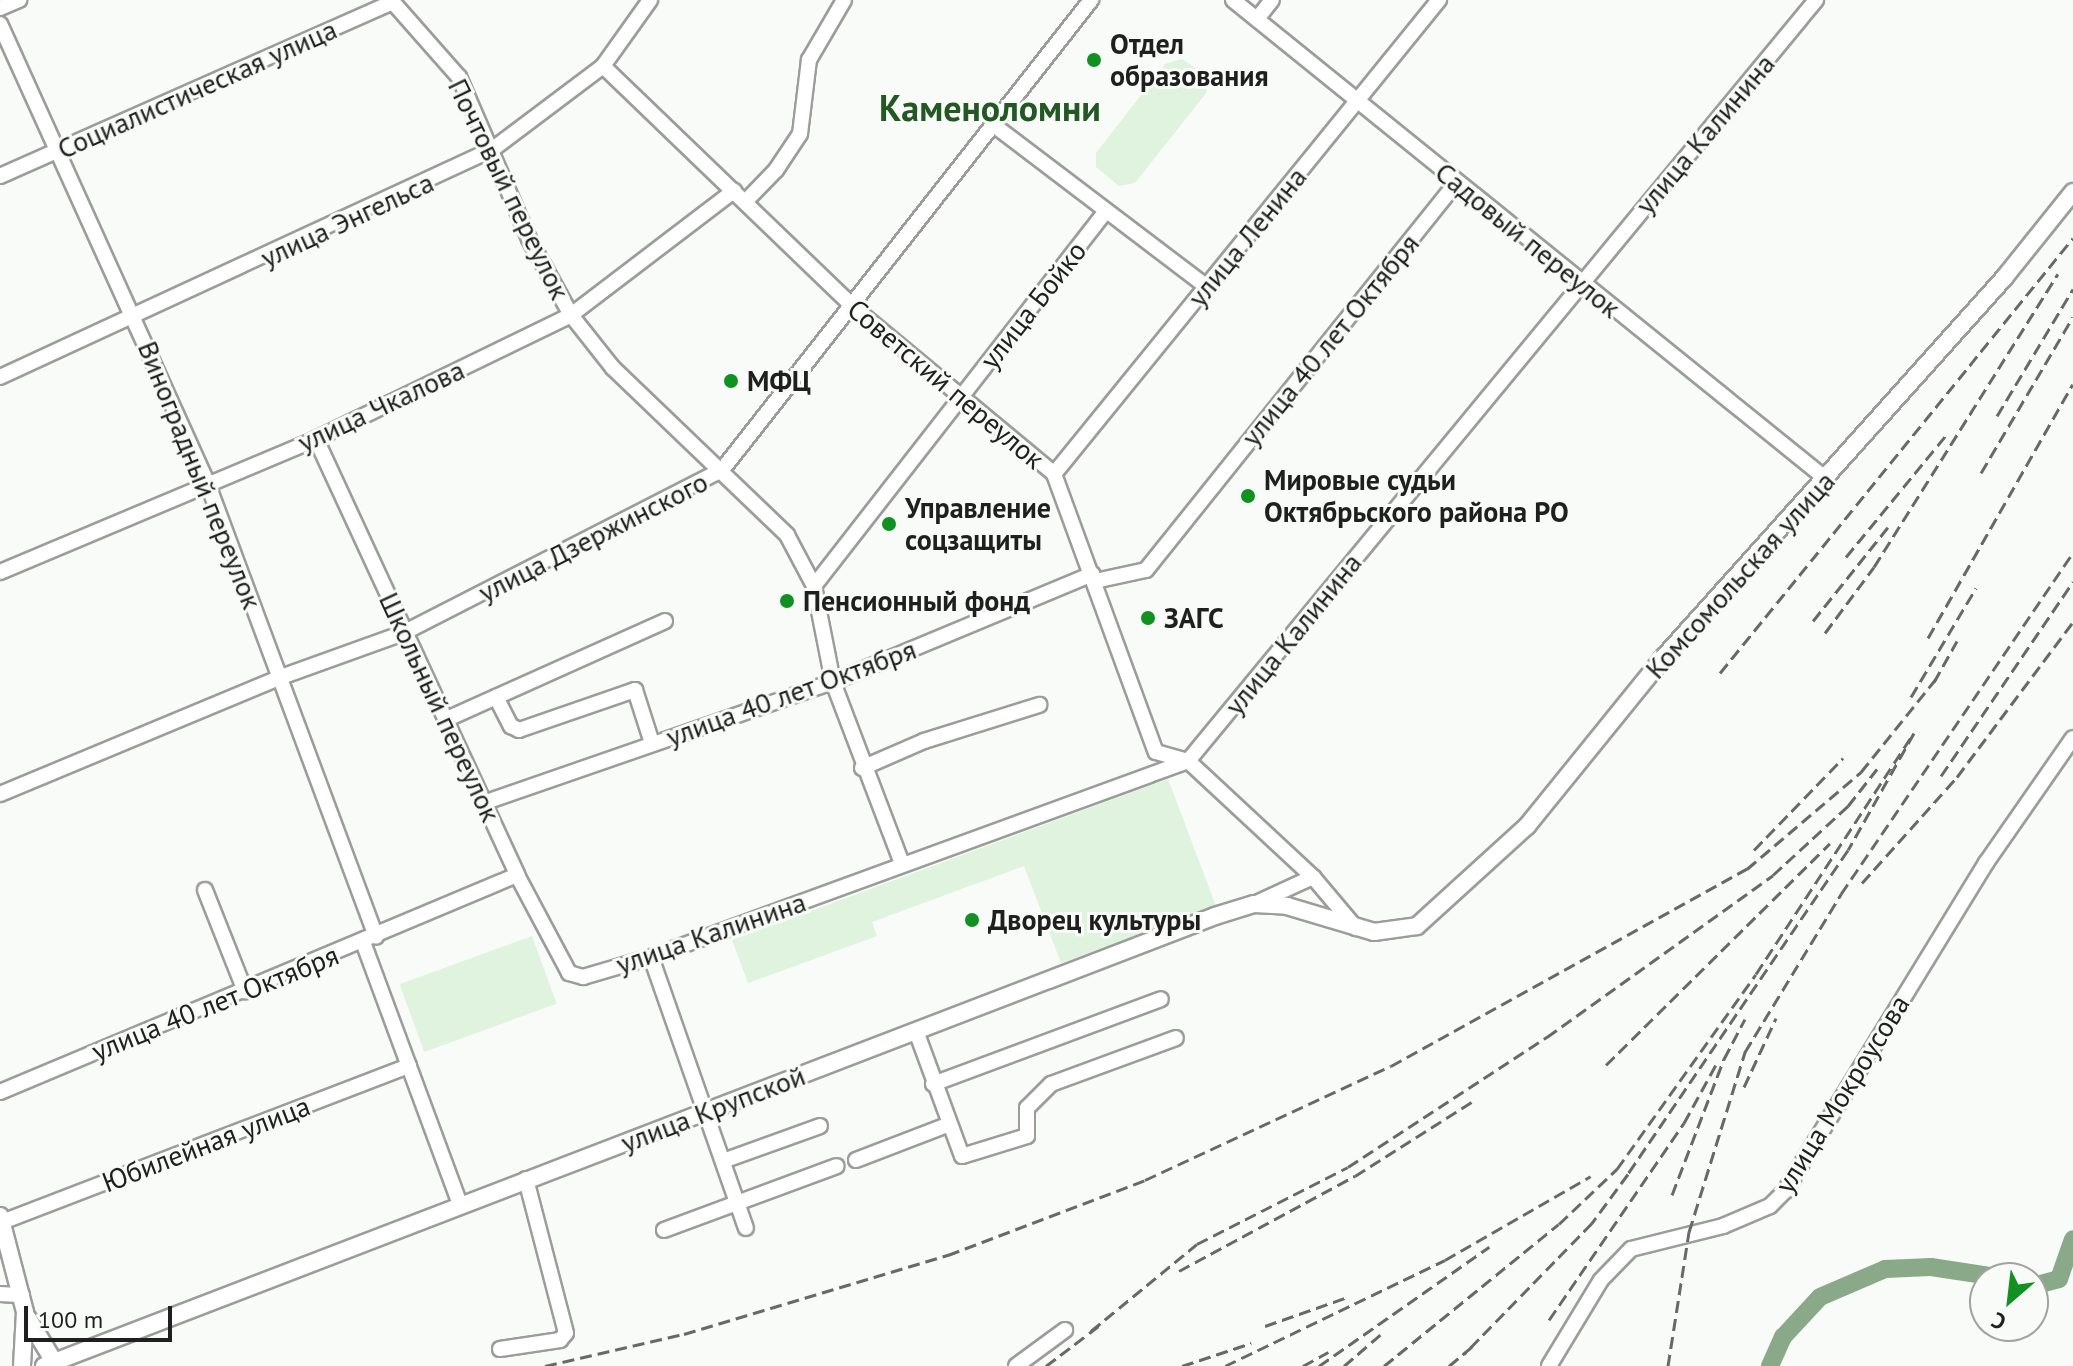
<!DOCTYPE html>
<html>
<head>
<meta charset="utf-8">
<style>
  body { margin:0 }
  #map { position:relative; width:2073px; height:1366px; overflow:hidden; background:#f8fbf8; font-family:"PT Sans",sans-serif }
  div>[style] { position:absolute }
  .green>* { inset:0; background:#dff3de; transform-origin:0 0 }
  .river>* { height:18px; margin:-9px; padding:0 9px; transform-origin:9px; border-radius:9px; background:#8aa989 }
  .roads { filter:drop-shadow(2px 0 #9b9d9b) drop-shadow(-2px 0 #9b9d9b) drop-shadow(0 2px #9b9d9b) drop-shadow(0 -2px #9b9d9b) }
  .minor>* { height:14px; margin:-7px; padding:0 7px; transform-origin:7px; border-radius:7px; background:#fff }
  .major>* { height:16px; margin:-8px; padding:0 8px; transform-origin:8px; border-radius:8px; background:#fff }
  .rail>* { height:3px; margin-top:-1.5px; transform-origin:0; background:repeating-linear-gradient(90deg,#676867 0 12px,transparent 0 18px) }
  .dots>* { width:22px; height:22px; translate:-50% -50%; box-sizing:border-box; border:4px solid #f8fbf8; border-radius:50% }
  span { translate:-50% -50%; white-space:nowrap; text-align:center; line-height:1.15; -webkit-text-stroke:6px #f8fbf8; paint-order:stroke }
  .poi-label { font-size:28px; color:#1e1f1e; font-weight:700 }
  .left { translate:0 -50%; text-align:left }
  .street-label { font-size:28px; color:#1e1f1e }
  .district-label { font-size:36px; color:#235824; font-weight:700 }
  .north { position:absolute; left:1969px; top:1262px; width:80px; height:80px; box-sizing:border-box; background:#f8fbf8; border:2px solid #a1a3a1; border-radius:50%; rotate:208deg; font-size:22px; font-weight:700; line-height:32px; text-align:center; color:#1e1f1e }
  .north::after { content:''; display:block; margin:auto; width:28px; height:36px; background:#109122; clip-path:polygon(50% 0,100% 100%,50% 72%,0 100%) }
  .scale { position:absolute; left:24px; top:1306px; width:148px; height:36px; box-sizing:border-box; border:4px solid #1e1f1e; border-top:0; padding-left:10px; font-size:24px; line-height:28px; white-space:nowrap; color:#1e1f1e; -webkit-text-stroke:6px #f8fbf8; paint-order:stroke }
</style>
</head>
<body>
<div id="map">
  <div class="green">
    <i style="clip-path:polygon(1182px 59px,1202px 72px,1207px 92px,1135px 183px,1119px 186px,1096px 167px,1096px 153px,1165px 64px)"></i>
    <i style="clip-path:polygon(1168px 779px,1216px 906px,1061px 963px,1024px 866px,872px 922px,877px 936px,748px 983px,732px 940px)"></i>
    <i style="left:532px;top:936px;width:72px;height:141px;rotate:70deg"></i>
  </div>
  <div class="river">
    <i style="left:2033px;top:1286px;width:27px;rotate:-15deg"></i>
    <i style="left:2059px;top:1279px;width:42px;rotate:-70.7deg"></i>
    <i style="left:1770px;top:1366px;width:32px;rotate:-66deg"></i>
    <i style="left:1783px;top:1337px;width:54px;rotate:-47.2deg"></i>
    <i style="left:1820px;top:1297px;width:71px;rotate:-23.3deg"></i>
    <i style="left:1885px;top:1269px;width:46px;rotate:-2.5deg"></i>
    <i style="left:1931px;top:1267px;width:74px;rotate:8.6deg"></i>
  </div>
  <div class="roads">
    <div class="minor">
      <i style="left:391px;top:0;width:103px;rotate:48.6deg"></i>
      <i style="left:459px;top:77px;width:176px;rotate:66.6deg"></i>
      <i style="left:529px;top:239px;width:87px;rotate:61.1deg"></i>
      <i style="left:571px;top:315px;width:68px;rotate:51.6deg"></i>
      <i style="left:613px;top:368px;width:241px;rotate:43.8deg"></i>
      <i style="left:787px;top:535px;width:58px;rotate:62.1deg"></i>
      <i style="left:814px;top:586px;width:98px;rotate:78.8deg"></i>
      <i style="left:833px;top:682px;width:195px;rotate:69.2deg"></i>
      <i style="left:1233px;top:0;width:761px;rotate:38.92deg"></i>
      <i style="left:0;top:8px;width:21px;rotate:-23deg"></i>
      <i style="left:1257px;top:19px;width:24px;rotate:-52deg"></i>
      <i style="left:0;top:24px;width:503px;rotate:65.68deg"></i>
      <i style="left:207px;top:482px;width:485px;rotate:69.6deg"></i>
      <i style="left:603px;top:66px;width:346px;rotate:43.9deg"></i>
      <i style="left:852px;top:306px;width:263px;rotate:39.7deg"></i>
      <i style="left:1054px;top:474px;width:296px;rotate:69.9deg"></i>
      <i style="left:1156px;top:752px;width:33px;rotate:16deg"></i>
      <i style="left:1188px;top:761px;width:171px;rotate:42.9deg"></i>
      <i style="left:1313px;top:877px;width:67px;rotate:49.9deg"></i>
      <i style="left:995px;top:126px;width:266px;rotate:37.2deg"></i>
      <i style="left:0;top:176px;width:430px;rotate:-23.9deg"></i>
      <i style="left:745px;top:202px;width:45px;rotate:-45.9deg"></i>
      <i style="left:776px;top:170px;width:43px;rotate:-56.3deg"></i>
      <i style="left:800px;top:134px;width:75px;rotate:-83.1deg"></i>
      <i style="left:809px;top:60px;width:69px;rotate:-59.7deg"></i>
      <i style="left:0;top:377px;width:543px;rotate:-24.82deg"></i>
      <i style="left:493px;top:149px;width:138px;rotate:-37deg"></i>
      <i style="left:603px;top:66px;width:81px;rotate:-54.5deg"></i>
      <i style="left:316px;top:439px;width:480px;rotate:65.2deg"></i>
      <i style="left:517px;top:875px;width:111px;rotate:62deg"></i>
      <i style="left:569px;top:973px;width:15px;rotate:16deg"></i>
      <i style="left:583px;top:977px;width:71px;rotate:-16.4deg"></i>
      <i style="left:651px;top:957px;width:572px;rotate:-20.05deg"></i>
      <i style="left:1188px;top:761px;width:987px;rotate:-50.47deg"></i>
      <i style="left:1054px;top:474px;width:611px;rotate:-50.92deg"></i>
      <i style="left:0;top:572px;width:343px;rotate:-22.8deg"></i>
      <i style="left:316px;top:439px;width:284px;rotate:-25.9deg"></i>
      <i style="left:571px;top:315px;width:205px;rotate:-37.3deg"></i>
      <i style="left:1095px;top:581px;width:52px;rotate:-12.2deg"></i>
      <i style="left:1146px;top:570px;width:497px;rotate:-51.3deg"></i>
      <i style="left:814px;top:586px;width:474px;rotate:-52.1deg"></i>
      <i style="left:496px;top:697px;width:33px;rotate:63deg"></i>
      <i style="left:511px;top:726px;width:9px;rotate:27deg"></i>
      <i style="left:519px;top:730px;width:123px;rotate:-19deg"></i>
      <i style="left:635px;top:690px;width:56px;rotate:72.2deg"></i>
      <i style="left:447px;top:719px;width:239px;rotate:-24.2deg"></i>
      <i style="left:862px;top:768px;width:68px;rotate:-23.5deg"></i>
      <i style="left:924px;top:741px;width:121px;rotate:-17.4deg"></i>
      <i style="left:0;top:794px;width:304px;rotate:-22.6deg"></i>
      <i style="left:281px;top:677px;width:130px;rotate:-19.8deg"></i>
      <i style="left:403px;top:633px;width:358px;rotate:-27.1deg"></i>
      <i style="left:722px;top:470px;width:598px;rotate:-51.86deg"></i>
      <i style="left:486px;top:802px;width:367px;rotate:-19.1deg"></i>
      <i style="left:833px;top:682px;width:281px;rotate:-22.6deg"></i>
      <i style="left:205px;top:890px;width:109px;rotate:68.4deg"></i>
      <i style="left:1254px;top:904px;width:65px;rotate:-24.6deg"></i>
      <i style="left:363px;top:942px;width:279px;rotate:69.7deg"></i>
      <i style="left:651px;top:957px;width:287px;rotate:70.7deg"></i>
      <i style="left:916px;top:1031px;width:133px;rotate:69.8deg"></i>
      <i style="left:962px;top:1156px;width:68px;rotate:-17.1deg"></i>
      <i style="left:1027px;top:1136px;width:28px;rotate:-90deg"></i>
      <i style="left:1027px;top:1108px;width:34px;rotate:-45deg"></i>
      <i style="left:1051px;top:1084px;width:133px;rotate:-20.2deg"></i>
      <i style="left:933px;top:1084px;width:243px;rotate:-20.4deg"></i>
      <i style="left:0;top:1092px;width:561px;rotate:-22.77deg"></i>
      <i style="left:856px;top:1160px;width:97px;rotate:-21deg"></i>
      <i style="left:723px;top:1161px;width:103px;rotate:-19.8deg"></i>
      <i style="left:2px;top:1222px;width:436px;rotate:-21deg"></i>
      <i style="left:664px;top:1230px;width:184px;rotate:-20.3deg"></i>
      <i style="left:0;top:1294px;width:22px;rotate:3deg"></i>
      <i style="left:500px;top:1349px;width:61px;rotate:-8.5deg"></i>
      <i style="left:560px;top:1340px;width:9px;rotate:-49deg"></i>
      <i style="left:566px;top:1333px;width:159px;rotate:-104.6deg"></i>
      <i style="left:1016px;top:1366px;width:61px;rotate:-36.3deg"></i>
      <i style="left:1549px;top:1366px;width:100px;rotate:-58.8deg"></i>
      <i style="left:1601px;top:1280px;width:43px;rotate:-45.9deg"></i>
      <i style="left:1631px;top:1249px;width:95px;rotate:-14deg"></i>
      <i style="left:1723px;top:1226px;width:51px;rotate:-23.1deg"></i>
      <i style="left:1770px;top:1206px;width:21px;rotate:-45deg"></i>
      <i style="left:1785px;top:1191px;width:385px;rotate:-58.5deg"></i>
      <i style="left:1986px;top:863px;width:152px;rotate:-55.2deg"></i>
    </div>
    <div class="major">
      <i style="left:0;top:1216px;width:99px;rotate:75.4deg"></i>
      <i style="left:25px;top:1312px;width:54px;rotate:93.2deg"></i>
      <i style="left:27px;top:1317px;width:50px;rotate:58.8deg"></i>
      <i style="left:44px;top:1366px;width:1254px;rotate:-21.02deg"></i>
      <i style="left:1215px;top:916px;width:41px;rotate:-17.1deg"></i>
      <i style="left:1254px;top:904px;width:33px;rotate:3deg"></i>
      <i style="left:1287px;top:906px;width:91px;rotate:16.6deg"></i>
      <i style="left:1374px;top:932px;width:43px;rotate:-7.9deg"></i>
      <i style="left:1417px;top:926px;width:149px;rotate:-42.3deg"></i>
      <i style="left:1527px;top:826px;width:218px;rotate:-51deg"></i>
      <i style="left:1664px;top:657px;width:509px;rotate:-48.1deg"></i>
      <i style="left:2004px;top:278px;width:110px;rotate:-51.3deg"></i>
    </div>
  </div>
  <div class="rail">
    <i style="left:1997px;top:416px;width:148px;rotate:-59.1deg"></i>
    <i style="left:1981px;top:473px;width:181px;rotate:-59.5deg"></i>
    <i style="left:1846px;top:557px;width:161px;rotate:-50.6deg"></i>
    <i style="left:1813px;top:621px;width:120px;rotate:-51.4deg"></i>
    <i style="left:1825px;top:633px;width:82px;rotate:-53.4deg"></i>
    <i style="left:1874px;top:567px;width:346px;rotate:-57.9deg"></i>
    <i style="left:1928px;top:638px;width:292px;rotate:-60.3deg"></i>
    <i style="left:1720px;top:673px;width:560px;rotate:-50.94deg"></i>
    <i style="left:1934px;top:682px;width:47px;rotate:-60.7deg"></i>
    <i style="left:1911px;top:697px;width:127px;rotate:-59.2deg"></i>
    <i style="left:1941px;top:776px;width:235px;rotate:-55.8deg"></i>
    <i style="left:1754px;top:850px;width:128px;rotate:-45.9deg"></i>
    <i style="left:1862px;top:883px;width:142px;rotate:-48.1deg"></i>
    <i style="left:1957px;top:777px;width:194px;rotate:-53.2deg"></i>
    <i style="left:1606px;top:1065px;width:315px;rotate:-44.7deg"></i>
    <i style="left:1744px;top:1087px;width:76px;rotate:-65.1deg"></i>
    <i style="left:1672px;top:1195px;width:146px;rotate:-69.1deg"></i>
    <i style="left:1724px;top:1059px;width:45px;rotate:-62.3deg"></i>
    <i style="left:1179px;top:1271px;width:200px;rotate:-28.4deg"></i>
    <i style="left:1355px;top:1176px;width:140px;rotate:-32.4deg"></i>
    <i style="left:1549px;top:1320px;width:239px;rotate:-55.6deg"></i>
    <i style="left:1684px;top:1123px;width:71px;rotate:-61.3deg"></i>
    <i style="left:1265px;top:1326px;width:88px;rotate:-19.3deg"></i>
    <i style="left:1091px;top:1331px;width:137px;rotate:-39.4deg"></i>
    <i style="left:1197px;top:1244px;width:169px;rotate:-27deg"></i>
    <i style="left:1348px;top:1167px;width:238px;rotate:-33.2deg"></i>
    <i style="left:1547px;top:1037px;width:278px;rotate:-35.6deg"></i>
    <i style="left:1773px;top:875px;width:102px;rotate:-42.6deg"></i>
    <i style="left:1848px;top:806px;width:47px;rotate:-51.9deg"></i>
    <i style="left:545px;top:1366px;width:143px;rotate:-13deg"></i>
    <i style="left:684px;top:1334px;width:276px;rotate:-16.7deg"></i>
    <i style="left:948px;top:1255px;width:211px;rotate:-20.8deg"></i>
    <i style="left:1145px;top:1180px;width:271px;rotate:-24.9deg"></i>
    <i style="left:1391px;top:1066px;width:407px;rotate:-29deg"></i>
    <i style="left:1747px;top:869px;width:150px;rotate:-40.4deg"></i>
    <i style="left:1861px;top:772px;width:124px;rotate:-51.2deg"></i>
    <i style="left:1046px;top:1366px;width:68px;rotate:-37.2deg"></i>
    <i style="left:1182px;top:1366px;width:73px;rotate:-18.4deg"></i>
    <i style="left:1225px;top:1366px;width:244px;rotate:-25.7deg"></i>
    <i style="left:1445px;top:1260px;width:168px;rotate:-29.9deg"></i>
    <i style="left:1303px;top:1366px;width:29px;rotate:-29deg"></i>
    <i style="left:1319px;top:1366px;width:208px;rotate:-35deg"></i>
    <i style="left:1344px;top:1366px;width:48px;rotate:-40.7deg"></i>
    <i style="left:1384px;top:1366px;width:225px;rotate:-39.1deg"></i>
    <i style="left:1559px;top:1224px;width:80px;rotate:-43.5deg"></i>
    <i style="left:1617px;top:1169px;width:239px;rotate:-54.5deg"></i>
    <i style="left:1756px;top:974px;width:288px;rotate:-56.8deg"></i>
    <i style="left:1914px;top:733px;width:134px;rotate:119.4deg"></i>
    <i style="left:1848px;top:850px;width:392px;rotate:124.2deg"></i>
    <i style="left:1628px;top:1174px;width:61px;rotate:126.3deg"></i>
    <i style="left:1592px;top:1223px;width:183px;rotate:134.3deg"></i>
    <i style="left:1449px;top:1366px;width:30px;rotate:-40deg"></i>
    <i style="left:1668px;top:1366px;width:136px;rotate:-81.1deg"></i>
    <i style="left:1689px;top:1232px;width:189px;rotate:-72.7deg"></i>
    <i style="left:1745px;top:1052px;width:185px;rotate:-58.7deg"></i>
    <i style="left:1841px;top:894px;width:412px;rotate:-55.8deg"></i>
  </div>
  <div class="dots">
    <i style="left:1094px;top:60px;background:#109122"></i>
    <i style="left:731px;top:381px;background:#109122"></i>
    <i style="left:1248px;top:496px;background:#109122"></i>
    <i style="left:889px;top:524px;background:#109122"></i>
    <i style="left:787px;top:601px;background:#109122"></i>
    <i style="left:1148px;top:618px;background:#109122"></i>
    <i style="left:972px;top:920px;background:#109122"></i>
  </div>
  <div class="poi-label">
    <span class="left" style="left:1110px;top:60px">Отдел<br>образования</span>
    <span class="left" style="left:747px;top:381px">МФЦ</span>
    <span class="left" style="left:1264px;top:496px">Мировые судьи<br>Октябрьского района РО</span>
    <span class="left" style="left:905px;top:524px">Управление<br>соцзащиты</span>
    <span class="left" style="left:803px;top:601px">Пенсионный фонд</span>
    <span class="left" style="left:1164px;top:618px">ЗАГС</span>
    <span class="left" style="left:988px;top:920px">Дворец культуры</span>
  </div>
  <div class="street-label">
    <span style="left:197px;top:89px;rotate:-24deg">Социалистическая улица</span>
    <span style="left:1705px;top:134px;rotate:-50deg">улица Калинина</span>
    <span style="left:509px;top:189px;rotate:64deg">Почтовый переулок</span>
    <span style="left:347px;top:220px;rotate:-25deg">улица Энгельса</span>
    <span style="left:1247px;top:237px;rotate:-51deg">улица Ленина</span>
    <span style="left:1528px;top:240px;rotate:39deg">Садовый переулок</span>
    <span style="left:1033px;top:305px;rotate:-52deg">улица Бойко</span>
    <span style="left:1330px;top:340px;rotate:-51deg">улица 40 лет Октября</span>
    <span style="left:946px;top:384px;rotate:40deg">Советский переулок</span>
    <span style="left:381px;top:406px;rotate:-25deg">улица Чкалова</span>
    <span style="left:200px;top:475px;rotate:68deg">Виноградный переулок</span>
    <span style="left:593px;top:537px;rotate:-27deg">улица Дзержинского</span>
    <span style="left:1740px;top:575px;rotate:-48deg">Комсомольская улица</span>
    <span style="left:1293px;top:634px;rotate:-51deg">улица Калинина</span>
    <span style="left:791px;top:693px;rotate:-20deg">улица 40 лет Октября</span>
    <span style="left:440px;top:707px;rotate:65deg">Школьный переулок</span>
    <span style="left:711px;top:933px;rotate:-19deg">улица Калинина</span>
    <span style="left:215px;top:1003px;rotate:-22deg">улица 40 лет Октября</span>
    <span style="left:1842px;top:1094px;rotate:-58deg">улица Мокроусова</span>
    <span style="left:713px;top:1109px;rotate:-21deg">улица Крупской</span>
    <span style="left:206px;top:1144px;rotate:-21deg">Юбилейная улица</span>
  </div>
  <div class="district-label">
    <span style="left:990px;top:108px">Каменоломни</span>
  </div>
  <div class="north">С</div>
  <div class="scale">100 m</div>
</div>
</body>
</html>
